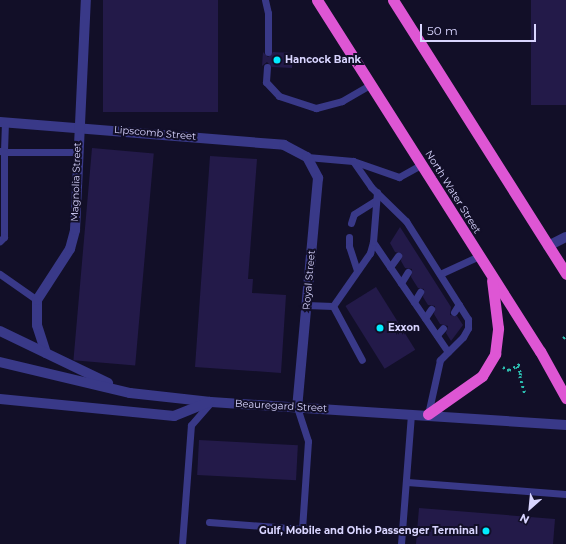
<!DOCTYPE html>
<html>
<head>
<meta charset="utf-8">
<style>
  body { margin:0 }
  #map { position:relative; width:566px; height:544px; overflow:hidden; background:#120f28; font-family:Montserrat,sans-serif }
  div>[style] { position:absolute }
  .building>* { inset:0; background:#231a49; transform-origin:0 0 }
  .path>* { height:2.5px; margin-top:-1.25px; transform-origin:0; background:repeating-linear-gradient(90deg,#2cbdb0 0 2px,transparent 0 5px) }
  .service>* { height:7px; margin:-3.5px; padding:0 3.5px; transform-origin:3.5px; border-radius:3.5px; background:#393988 }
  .minor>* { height:10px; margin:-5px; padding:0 5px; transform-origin:5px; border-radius:5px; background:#393988 }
  .tertiary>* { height:10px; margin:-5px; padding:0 5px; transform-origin:5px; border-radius:5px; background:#393988 }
  .trunk>* { height:11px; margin:-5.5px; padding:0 5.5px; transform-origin:5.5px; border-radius:5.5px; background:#de56d4 }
  .dots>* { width:11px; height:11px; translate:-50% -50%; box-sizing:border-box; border:2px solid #120f28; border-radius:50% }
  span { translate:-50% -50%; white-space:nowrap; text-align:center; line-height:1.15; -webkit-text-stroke:4px #120f28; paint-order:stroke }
  .poi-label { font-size:10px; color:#d9d5ff; font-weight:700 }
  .left { translate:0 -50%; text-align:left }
  .right { translate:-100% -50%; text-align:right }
  .street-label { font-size:10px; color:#d9d5ff }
  .north { position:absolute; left:510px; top:488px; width:40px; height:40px; -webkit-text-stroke:3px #120f28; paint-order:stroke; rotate:207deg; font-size:11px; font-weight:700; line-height:16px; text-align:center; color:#d9d5ff }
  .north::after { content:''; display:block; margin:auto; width:14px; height:18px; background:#d9d5ff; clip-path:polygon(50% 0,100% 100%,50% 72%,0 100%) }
  .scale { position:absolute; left:420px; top:24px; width:116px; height:18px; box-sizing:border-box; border:2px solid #d9d5ff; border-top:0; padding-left:5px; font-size:12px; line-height:14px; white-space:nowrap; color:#d9d5ff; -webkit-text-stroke:3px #120f28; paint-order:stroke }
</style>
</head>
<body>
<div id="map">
  <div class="building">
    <i style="left:103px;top:0;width:115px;height:112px"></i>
    <i style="left:531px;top:0;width:35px;height:105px"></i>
    <i style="clip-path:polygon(263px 52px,268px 57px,273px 52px,293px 53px,292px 68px,272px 67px,267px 62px,262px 66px)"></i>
    <i style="left:92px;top:148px;width:62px;height:213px;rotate:5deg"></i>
    <i style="clip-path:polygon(210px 156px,257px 159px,248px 279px,253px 279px,252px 293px,286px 295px,281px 373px,195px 367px)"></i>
    <i style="clip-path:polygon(400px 227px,451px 307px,450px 315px,457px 316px,463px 325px,451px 341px,446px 333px,448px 326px,440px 324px,434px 314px,435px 306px,428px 305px,423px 297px,424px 289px,418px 288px,411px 277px,412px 269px,405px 268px,401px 261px,402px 254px,395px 252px,390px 243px)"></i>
    <i style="left:376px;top:287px;width:74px;height:36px;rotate:58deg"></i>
    <i style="left:199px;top:440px;width:99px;height:35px;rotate:3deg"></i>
    <i style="clip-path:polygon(419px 508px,555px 519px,553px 544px,416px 544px)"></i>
  </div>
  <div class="path">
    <i style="left:563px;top:338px;width:4px;rotate:-34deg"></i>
    <i style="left:517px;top:366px;width:8px;rotate:60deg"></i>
    <i style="left:521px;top:373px;width:3px;rotate:108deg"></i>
    <i style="left:520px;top:376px;width:18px;rotate:74deg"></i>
    <i style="left:503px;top:367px;width:7px;rotate:27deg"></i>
    <i style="left:509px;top:370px;width:13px;rotate:-29deg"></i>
  </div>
  <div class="service">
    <i style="left:265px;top:0;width:13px;rotate:77deg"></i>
    <i style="left:268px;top:13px;width:39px;rotate:90deg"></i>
    <i style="left:267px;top:67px;width:15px;rotate:94deg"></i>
    <i style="left:266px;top:82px;width:19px;rotate:47deg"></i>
    <i style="left:279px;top:96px;width:39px;rotate:18deg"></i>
    <i style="left:316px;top:108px;width:27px;rotate:-15deg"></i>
    <i style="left:342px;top:101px;width:34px;rotate:-30deg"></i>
    <i style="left:5px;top:122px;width:30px;rotate:92deg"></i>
    <i style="left:4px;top:152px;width:73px"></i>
    <i style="left:0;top:151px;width:4px;rotate:14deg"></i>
    <i style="left:4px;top:152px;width:85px;rotate:90deg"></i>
    <i style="left:4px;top:237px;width:6px;rotate:135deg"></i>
    <i style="left:307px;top:157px;width:46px;rotate:5deg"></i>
    <i style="left:353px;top:161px;width:49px;rotate:19.2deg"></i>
    <i style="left:399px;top:177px;width:25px;rotate:-29deg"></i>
    <i style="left:353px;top:161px;width:32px;rotate:55deg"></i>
    <i style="left:371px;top:187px;width:49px;rotate:44.2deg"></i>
    <i style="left:406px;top:221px;width:116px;rotate:57.7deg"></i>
    <i style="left:468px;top:319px;width:9px;rotate:90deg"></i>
    <i style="left:468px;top:328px;width:10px;rotate:119deg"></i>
    <i style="left:463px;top:337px;width:33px;rotate:135deg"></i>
    <i style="left:440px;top:360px;width:55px;rotate:102.5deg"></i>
    <i style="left:351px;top:223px;width:9px;rotate:-72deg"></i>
    <i style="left:354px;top:214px;width:26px;rotate:-32deg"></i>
    <i style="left:349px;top:237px;width:9px;rotate:90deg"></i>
    <i style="left:349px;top:246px;width:25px;rotate:72deg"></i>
    <i style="left:373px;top:242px;width:133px;rotate:55.7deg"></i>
    <i style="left:390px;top:267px;width:14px;rotate:-54deg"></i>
    <i style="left:0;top:274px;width:45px;rotate:35.1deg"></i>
    <i style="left:440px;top:274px;width:43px;rotate:-24.8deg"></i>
    <i style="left:401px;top:283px;width:13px;rotate:-58deg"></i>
    <i style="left:414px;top:302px;width:12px;rotate:-59deg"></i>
    <i style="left:306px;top:305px;width:27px;rotate:2deg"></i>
    <i style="left:333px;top:306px;width:65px;rotate:-55.1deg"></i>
    <i style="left:370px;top:253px;width:11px;rotate:-75deg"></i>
    <i style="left:373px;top:242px;width:50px;rotate:-85.4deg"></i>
    <i style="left:333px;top:306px;width:61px;rotate:61.8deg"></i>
    <i style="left:454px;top:312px;width:9px;rotate:-58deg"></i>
    <i style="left:425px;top:318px;width:11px;rotate:-56deg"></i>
    <i style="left:437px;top:335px;width:9px;rotate:-49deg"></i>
    <i style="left:407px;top:482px;width:159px;rotate:4.3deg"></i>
    <i style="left:209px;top:522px;width:93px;rotate:4.3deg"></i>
    <i style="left:302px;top:529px;width:88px;rotate:-86.1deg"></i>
    <i style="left:308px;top:441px;width:36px;rotate:-108deg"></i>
    <i style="left:182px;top:544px;width:119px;rotate:-85.7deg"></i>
    <i style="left:191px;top:425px;width:30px;rotate:-49deg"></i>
    <i style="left:401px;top:544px;width:131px;rotate:-85.6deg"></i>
  </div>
  <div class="minor">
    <i style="left:0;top:122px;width:285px;rotate:4.6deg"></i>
    <i style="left:284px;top:145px;width:26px;rotate:28deg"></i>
    <i style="left:307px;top:157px;width:24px;rotate:62deg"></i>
    <i style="left:318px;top:178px;width:230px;rotate:95.2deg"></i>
    <i style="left:548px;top:246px;width:20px;rotate:-27deg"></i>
    <i style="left:46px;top:353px;width:29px;rotate:-108deg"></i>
    <i style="left:37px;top:325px;width:25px;rotate:-90deg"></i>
    <i style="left:37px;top:300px;width:61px;rotate:-57.1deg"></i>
    <i style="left:70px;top:249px;width:20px;rotate:-75deg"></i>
    <i style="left:75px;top:230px;width:230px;rotate:-87.3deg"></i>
  </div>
  <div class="tertiary">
    <i style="left:0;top:331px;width:120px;rotate:25.7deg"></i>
    <i style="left:0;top:362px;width:134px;rotate:13.4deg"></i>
    <i style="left:130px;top:393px;width:81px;rotate:6.3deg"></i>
    <i style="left:211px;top:402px;width:356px;rotate:3.7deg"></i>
    <i style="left:0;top:399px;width:175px;rotate:5.6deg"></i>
    <i style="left:174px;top:416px;width:38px;rotate:-22deg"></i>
  </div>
  <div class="trunk">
    <i style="left:317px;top:0;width:416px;rotate:57.6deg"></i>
    <i style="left:540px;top:351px;width:54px;rotate:61deg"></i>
    <i style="left:393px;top:0;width:324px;rotate:57.7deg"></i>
    <i style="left:428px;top:414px;width:66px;rotate:-35.1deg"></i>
    <i style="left:482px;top:376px;width:26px;rotate:-59deg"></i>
    <i style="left:495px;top:354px;width:26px;rotate:-83deg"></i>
    <i style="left:498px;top:328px;width:48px;rotate:-97.1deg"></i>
  </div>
  <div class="dots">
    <i style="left:277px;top:60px;background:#01ecff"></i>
    <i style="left:380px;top:328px;background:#01ecff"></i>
    <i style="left:486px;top:531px;background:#01ecff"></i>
  </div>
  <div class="poi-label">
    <span class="left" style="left:285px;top:60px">Hancock Bank</span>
    <span class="left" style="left:388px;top:328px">Exxon</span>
    <span class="right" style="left:478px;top:531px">Gulf, Mobile and Ohio Passenger Terminal</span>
  </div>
  <div class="street-label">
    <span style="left:155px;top:133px;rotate:5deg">Lipscomb Street</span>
    <span style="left:76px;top:182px;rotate:-88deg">Magnolia Street</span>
    <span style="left:453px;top:192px;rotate:58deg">North Water Street</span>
    <span style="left:309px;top:280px;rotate:-85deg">Royal Street</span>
    <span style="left:281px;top:406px;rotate:3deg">Beauregard Street</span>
  </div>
  <div class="north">N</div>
  <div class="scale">50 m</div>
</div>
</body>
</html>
